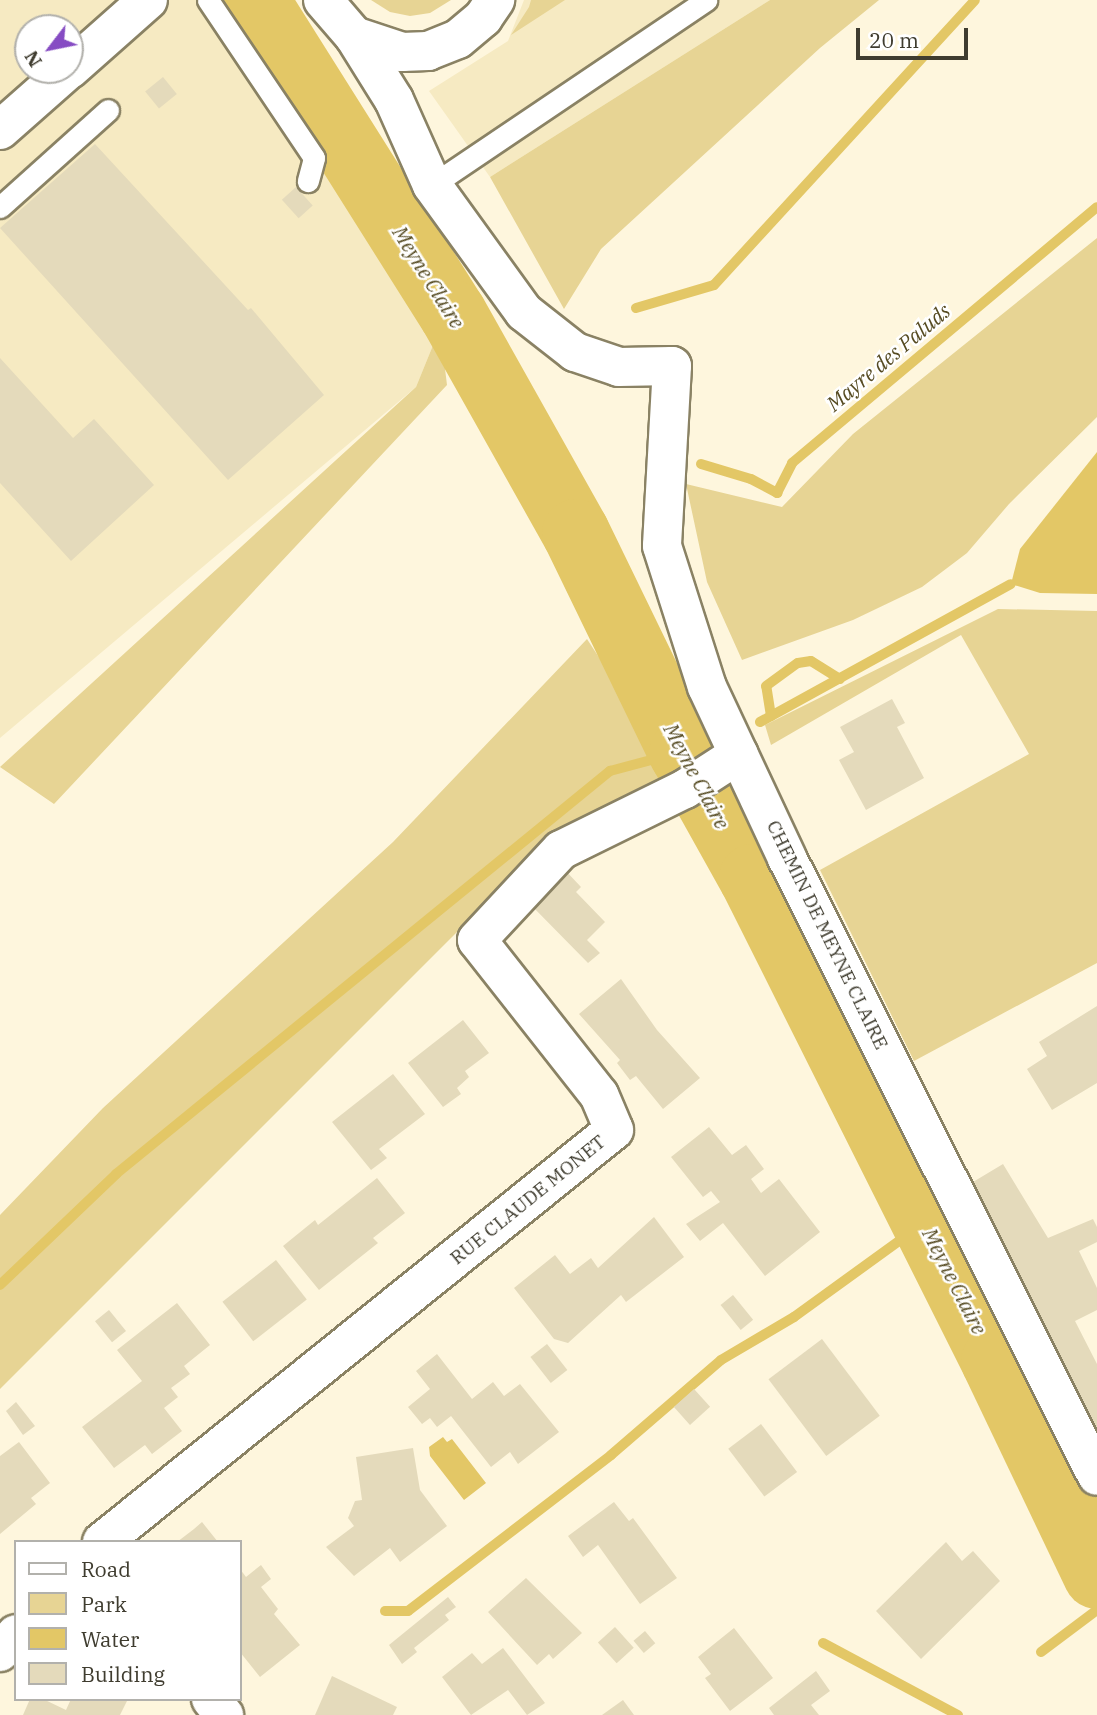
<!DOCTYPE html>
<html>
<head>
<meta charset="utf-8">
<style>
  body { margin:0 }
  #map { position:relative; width:1097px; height:1715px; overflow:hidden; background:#fef6dd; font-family:"IBM Plex Serif",serif }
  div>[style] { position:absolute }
  .built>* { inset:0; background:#f6eac2 }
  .green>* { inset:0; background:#e7d494 }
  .water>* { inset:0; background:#e3c766 }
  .stream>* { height:10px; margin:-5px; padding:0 5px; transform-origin:5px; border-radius:5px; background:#e3c766 }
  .river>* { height:68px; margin:-34px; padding:0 34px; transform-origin:34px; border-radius:34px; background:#e3c766 }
  .building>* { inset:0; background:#e4dabb; transform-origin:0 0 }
  .roads { filter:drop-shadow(2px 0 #8a8264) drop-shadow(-2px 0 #8a8264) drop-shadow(0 2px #8a8264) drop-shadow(0 -2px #8a8264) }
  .service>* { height:21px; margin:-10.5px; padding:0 10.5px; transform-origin:10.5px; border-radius:10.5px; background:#fff }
  .minor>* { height:38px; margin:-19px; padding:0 19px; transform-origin:19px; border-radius:19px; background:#fff }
  .tertiary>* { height:38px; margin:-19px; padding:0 19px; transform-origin:19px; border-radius:19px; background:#fff }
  span { translate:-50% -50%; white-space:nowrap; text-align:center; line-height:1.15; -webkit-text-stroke:5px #fff; paint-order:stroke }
  .street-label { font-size:19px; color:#3f3c2f }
  .water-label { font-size:21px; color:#564b22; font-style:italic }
  .legend { position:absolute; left:14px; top:1540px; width:228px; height:161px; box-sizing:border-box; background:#fff; border:2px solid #b2b1ac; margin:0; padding:9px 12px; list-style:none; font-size:21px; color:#3f3c2f }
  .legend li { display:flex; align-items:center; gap:14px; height:35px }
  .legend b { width:35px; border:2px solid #b2b1ac }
  .north { position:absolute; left:14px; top:14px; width:70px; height:70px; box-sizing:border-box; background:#fff; border:2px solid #b2b1ac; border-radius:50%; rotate:238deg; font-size:19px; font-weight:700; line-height:28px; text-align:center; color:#3f3c2f }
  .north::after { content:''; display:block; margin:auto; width:24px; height:32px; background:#864cc3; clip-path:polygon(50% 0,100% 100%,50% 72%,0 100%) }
  .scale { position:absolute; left:856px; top:28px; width:112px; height:32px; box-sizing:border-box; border:4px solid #3f3c2f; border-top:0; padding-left:9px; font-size:21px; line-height:24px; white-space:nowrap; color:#3f3c2f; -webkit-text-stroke:5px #fff; paint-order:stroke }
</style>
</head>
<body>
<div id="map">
  <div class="built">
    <i style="clip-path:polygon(evenodd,0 0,217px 0,440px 328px,416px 387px,0 738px,0 0,28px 28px,70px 28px,70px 70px,28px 70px,28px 28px)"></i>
    <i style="clip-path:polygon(524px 0,770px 0,490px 177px,429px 91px,508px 41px)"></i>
  </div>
  <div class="green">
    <i style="clip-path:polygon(371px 0,451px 0,430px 13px,410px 16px,390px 12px)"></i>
    <i style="clip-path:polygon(531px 0,565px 0,511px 35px,529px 7px)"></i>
    <i style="clip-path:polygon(770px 0,879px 0,820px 48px,601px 249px,564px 309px,490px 177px)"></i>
    <i style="clip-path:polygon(1097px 238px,1097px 417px,1009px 504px,967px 553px,922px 587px,853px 620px,742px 660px,707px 582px,686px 484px,782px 507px,853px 434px)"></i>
    <i style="clip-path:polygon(440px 328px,447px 385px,54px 804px,0 767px,416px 387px)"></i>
    <i style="clip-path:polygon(998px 609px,1097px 611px,1097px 963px,914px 1061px,820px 870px,1029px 754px,961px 635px,771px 745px,765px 725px)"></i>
    <i style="clip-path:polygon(587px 639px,677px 777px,541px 848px,0 1389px,0 1215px,103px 1108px,393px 842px)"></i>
  </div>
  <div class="water">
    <i style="clip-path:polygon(1097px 452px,1097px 594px,1040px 593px,1011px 584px,1020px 549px)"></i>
    <i style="clip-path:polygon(443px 1437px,447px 1442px,452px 1439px,486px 1483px,464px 1500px,430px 1456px,429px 1447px)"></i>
  </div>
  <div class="stream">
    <i style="left:636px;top:308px;width:81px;rotate:-16.4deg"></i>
    <i style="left:714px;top:285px;width:386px;rotate:-47.5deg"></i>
    <i style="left:701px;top:464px;width:52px;rotate:16.7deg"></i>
    <i style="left:751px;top:479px;width:30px;rotate:28deg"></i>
    <i style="left:777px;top:493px;width:34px;rotate:-63deg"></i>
    <i style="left:792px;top:463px;width:398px;rotate:-40deg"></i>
    <i style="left:771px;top:716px;width:30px;rotate:-99deg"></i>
    <i style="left:766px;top:686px;width:39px;rotate:-36deg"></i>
    <i style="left:798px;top:663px;width:13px;rotate:-9deg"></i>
    <i style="left:811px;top:661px;width:34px;rotate:32deg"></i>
    <i style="left:760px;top:722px;width:286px;rotate:-28.8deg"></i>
    <i style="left:0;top:1285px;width:161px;rotate:-43.7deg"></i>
    <i style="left:116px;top:1174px;width:638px;rotate:-39.21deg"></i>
    <i style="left:610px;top:771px;width:89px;rotate:-15deg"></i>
    <i style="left:385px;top:1611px;width:23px"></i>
    <i style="left:408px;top:1611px;width:256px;rotate:-37.5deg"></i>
    <i style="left:611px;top:1455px;width:145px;rotate:-40.8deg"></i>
    <i style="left:721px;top:1360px;width:85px;rotate:-30.5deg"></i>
    <i style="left:794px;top:1317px;width:162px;rotate:-35.9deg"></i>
    <i style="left:823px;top:1643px;width:153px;rotate:28.1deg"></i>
    <i style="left:1041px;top:1652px;width:70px;rotate:-36.9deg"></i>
  </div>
  <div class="river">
    <i style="left:255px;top:0;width:371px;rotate:57.8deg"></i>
    <i style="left:453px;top:314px;width:251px;rotate:60.7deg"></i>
    <i style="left:576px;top:533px;width:245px;rotate:64.1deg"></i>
    <i style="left:683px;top:753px;width:143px;rotate:60.8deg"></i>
    <i style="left:753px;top:878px;width:540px;rotate:63.39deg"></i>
    <i style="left:995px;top:1361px;width:237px;rotate:64.5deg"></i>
  </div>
  <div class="building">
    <i style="left:163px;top:77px;width:22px;height:23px;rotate:51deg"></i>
    <i style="clip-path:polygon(95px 144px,248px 310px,251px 308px,324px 395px,228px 480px,0 228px)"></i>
    <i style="left:296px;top:187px;width:25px;height:19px;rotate:48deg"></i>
    <i style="clip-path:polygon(0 358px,73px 438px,94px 419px,154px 485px,71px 561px,0 483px)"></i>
    <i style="clip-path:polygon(892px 699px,905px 723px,897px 727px,924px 778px,866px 810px,839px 760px,854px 752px,840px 727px)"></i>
    <i style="clip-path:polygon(564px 869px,581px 887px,576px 892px,605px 922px,587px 940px,600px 953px,588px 963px,529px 903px)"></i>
    <i style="clip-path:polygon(621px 979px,657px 1030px,700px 1078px,663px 1109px,636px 1076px,630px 1080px,617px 1063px,620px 1060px,579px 1014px)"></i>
    <i style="clip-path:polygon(1097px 1006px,1097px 1083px,1052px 1110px,1027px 1069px,1047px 1056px,1039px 1042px)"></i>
    <i style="clip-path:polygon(463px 1020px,489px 1053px,465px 1071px,469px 1077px,457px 1088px,461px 1094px,443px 1107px,408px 1063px)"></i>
    <i style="clip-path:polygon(393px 1074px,425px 1114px,379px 1149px,387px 1158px,371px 1170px,332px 1122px)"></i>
    <i style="clip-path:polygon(709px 1127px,732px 1155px,746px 1145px,764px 1169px,751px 1179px,761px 1193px,779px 1179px,820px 1232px,765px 1276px,723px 1223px,700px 1241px,686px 1224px,720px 1202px,711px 1191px,703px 1197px,671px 1157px)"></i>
    <i style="clip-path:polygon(1003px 1164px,1048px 1238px,1093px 1219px,1097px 1227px,1097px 1242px,1079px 1251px,1097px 1288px,1097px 1310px,1075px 1321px,1097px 1364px,1097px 1438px,973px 1182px)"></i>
    <i style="clip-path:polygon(377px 1178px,405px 1213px,373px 1238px,378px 1243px,319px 1290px,283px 1246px,315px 1220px,318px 1225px)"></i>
    <i style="clip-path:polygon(654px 1217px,684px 1257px,626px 1302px,621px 1295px,568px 1343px,554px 1339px,514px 1288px,555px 1255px,570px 1274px,591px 1258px,598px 1268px)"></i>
    <i style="left:276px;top:1260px;width:50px;height:68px;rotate:52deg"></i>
    <i style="left:733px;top:1295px;width:32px;height:16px;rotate:51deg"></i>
    <i style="clip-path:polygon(177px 1303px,210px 1345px,184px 1366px,190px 1374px,171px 1388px,178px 1397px,164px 1408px,182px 1431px,152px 1454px,145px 1445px,114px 1468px,82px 1427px,142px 1381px,117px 1350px)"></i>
    <i style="left:109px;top:1310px;width:27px;height:18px;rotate:51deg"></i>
    <i style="left:822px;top:1339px;width:96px;height:67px;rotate:53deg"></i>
    <i style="left:547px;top:1344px;width:33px;height:21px;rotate:52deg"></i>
    <i style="clip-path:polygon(437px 1354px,472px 1399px,493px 1382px,504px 1396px,520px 1384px,559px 1432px,518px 1464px,510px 1452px,491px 1467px,451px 1416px,437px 1427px,430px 1418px,422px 1424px,408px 1407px,430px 1389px,416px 1371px)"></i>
    <i style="left:694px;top:1389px;width:24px;height:27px;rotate:48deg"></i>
    <i style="clip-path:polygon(16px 1402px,35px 1426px,23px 1435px,6px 1411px)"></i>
    <i style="left:761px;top:1424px;width:60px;height:41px;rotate:53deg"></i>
    <i style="clip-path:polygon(19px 1442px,50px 1483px,31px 1498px,36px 1504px,0 1534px,0 1456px)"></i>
    <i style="clip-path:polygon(413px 1448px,420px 1490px,447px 1526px,400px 1562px,390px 1548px,354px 1576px,326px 1547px,354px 1526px,348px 1518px,355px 1501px,362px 1500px,356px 1457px)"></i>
    <i style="clip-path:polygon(614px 1502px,629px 1521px,633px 1518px,677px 1578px,640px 1604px,598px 1545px,583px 1557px,568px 1536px)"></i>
    <i style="clip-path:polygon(202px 1522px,218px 1542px,177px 1542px,194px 1529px)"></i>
    <i style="clip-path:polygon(946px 1542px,962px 1561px,973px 1551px,1000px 1581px,921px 1659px,876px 1611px)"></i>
    <i style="clip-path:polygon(261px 1565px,271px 1579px,261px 1587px,278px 1609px,274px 1614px,300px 1645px,260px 1677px,240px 1652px,240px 1569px,246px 1577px)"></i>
    <i style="clip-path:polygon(526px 1578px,582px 1633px,553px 1659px,549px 1654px,537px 1665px,488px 1612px)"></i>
    <i style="clip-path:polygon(448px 1597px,456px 1607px,445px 1615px,449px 1620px,414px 1648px,417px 1652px,402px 1664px,389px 1645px)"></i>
    <i style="left:615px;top:1627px;width:28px;height:23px;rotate:48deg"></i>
    <i style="clip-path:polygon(734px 1628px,773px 1678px,730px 1711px,705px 1678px,711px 1674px,698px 1657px)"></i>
    <i style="left:645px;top:1631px;width:16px;height:15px;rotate:50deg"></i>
    <i style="clip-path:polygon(503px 1648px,545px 1703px,527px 1715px,508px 1690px,471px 1715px,442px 1677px,472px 1653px,482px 1664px)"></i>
    <i style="clip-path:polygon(816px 1671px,830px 1691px,811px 1705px,819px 1715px,774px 1715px,769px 1708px)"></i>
    <i style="clip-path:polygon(332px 1676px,397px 1707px,393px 1715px,315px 1715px)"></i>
    <i style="clip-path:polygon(30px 1699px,43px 1699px,66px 1710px,71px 1699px,128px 1699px,120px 1715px,23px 1715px)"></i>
    <i style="clip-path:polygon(623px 1700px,634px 1715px,602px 1715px)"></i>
  </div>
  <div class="roads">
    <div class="service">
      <i style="left:208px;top:0;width:190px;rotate:56.1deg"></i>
      <i style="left:314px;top:158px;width:24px;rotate:105deg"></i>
      <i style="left:432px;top:185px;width:331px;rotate:-34deg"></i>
      <i style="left:0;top:207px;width:145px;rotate:-41.9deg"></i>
    </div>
    <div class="minor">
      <i style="left:354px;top:36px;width:75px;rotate:58deg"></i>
      <i style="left:394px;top:100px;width:93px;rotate:65.9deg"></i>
      <i style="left:432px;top:185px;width:157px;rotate:54.1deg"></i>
      <i style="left:524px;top:312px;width:65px;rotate:38.1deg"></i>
      <i style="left:575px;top:352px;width:46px;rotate:18.8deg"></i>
      <i style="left:619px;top:367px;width:53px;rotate:-1.1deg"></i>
      <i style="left:672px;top:366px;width:180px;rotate:93.2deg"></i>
      <i style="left:662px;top:546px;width:148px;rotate:72.3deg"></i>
      <i style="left:707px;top:687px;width:189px;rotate:64.9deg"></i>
      <i style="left:787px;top:858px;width:691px;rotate:63.36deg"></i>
      <i style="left:102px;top:1542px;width:657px;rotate:-38.82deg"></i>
      <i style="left:614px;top:1130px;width:38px;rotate:-113deg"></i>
      <i style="left:599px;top:1095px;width:197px;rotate:-128.2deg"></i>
      <i style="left:477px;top:940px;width:123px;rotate:-47deg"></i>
      <i style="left:561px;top:850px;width:138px;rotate:-26.2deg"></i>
      <i style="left:685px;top:789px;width:64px;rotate:-32.9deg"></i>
      <i style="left:0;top:1652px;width:24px;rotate:-48deg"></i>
      <i style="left:211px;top:1699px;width:21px;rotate:51deg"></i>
    </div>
    <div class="tertiary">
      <i style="left:323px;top:0;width:48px;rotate:49.3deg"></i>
      <i style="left:354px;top:36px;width:51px;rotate:18.4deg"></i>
      <i style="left:402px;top:52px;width:26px;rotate:-2deg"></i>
      <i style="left:428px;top:51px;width:32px;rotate:-22deg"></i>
      <i style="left:458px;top:39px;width:33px;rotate:-40deg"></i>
      <i style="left:483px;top:18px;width:22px;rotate:-56deg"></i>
      <i style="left:70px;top:69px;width:104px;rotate:-41.5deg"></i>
      <i style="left:0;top:130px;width:91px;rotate:-41.4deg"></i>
    </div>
  </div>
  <div class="street-label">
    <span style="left:827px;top:935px;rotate:64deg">CHEMIN DE MEYNE CLAIRE</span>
    <span style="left:528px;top:1200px;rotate:-39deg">RUE CLAUDE MONET</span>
  </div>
  <div class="water-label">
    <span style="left:429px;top:277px;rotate:58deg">Meyne Claire</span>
    <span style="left:888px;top:357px;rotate:-40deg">Mayre des Paluds</span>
    <span style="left:697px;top:776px;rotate:62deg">Meyne Claire</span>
    <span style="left:955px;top:1281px;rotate:63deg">Meyne Claire</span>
  </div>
  <ul class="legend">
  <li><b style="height:9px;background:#fff"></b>Road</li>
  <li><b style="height:19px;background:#e7d494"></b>Park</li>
  <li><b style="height:19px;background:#e3c766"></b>Water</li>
  <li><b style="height:19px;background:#e4dabb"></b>Building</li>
  </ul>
  <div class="north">N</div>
  <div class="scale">20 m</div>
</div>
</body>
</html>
